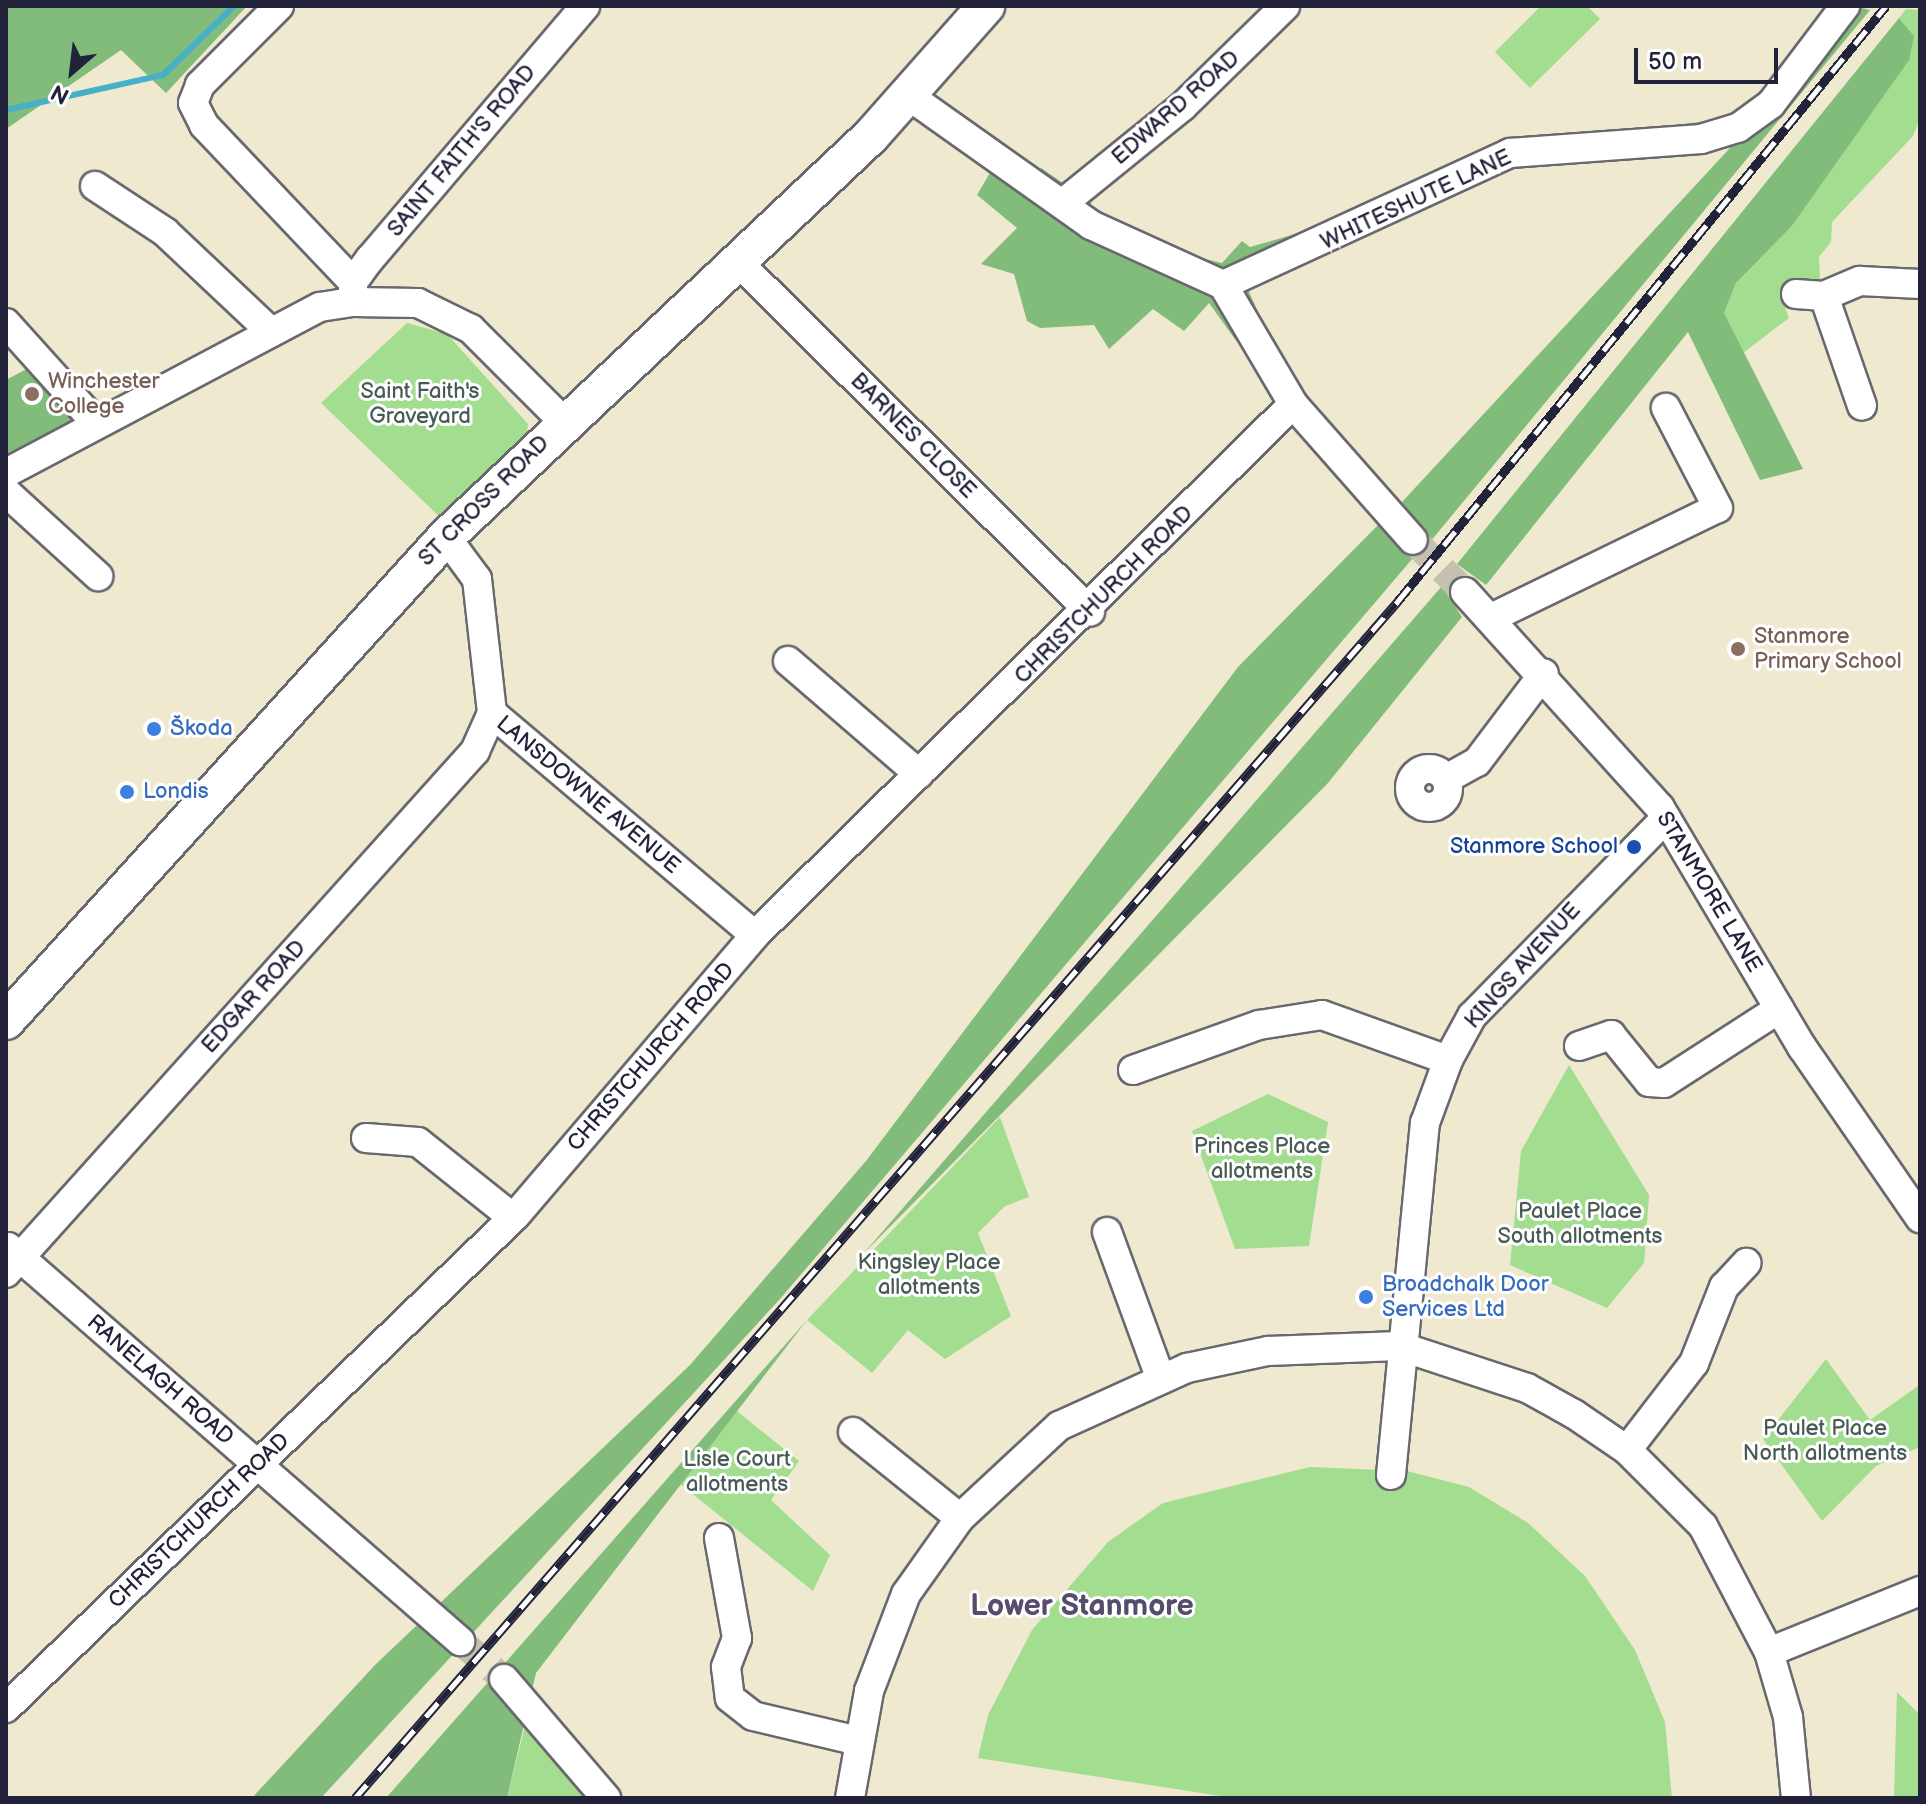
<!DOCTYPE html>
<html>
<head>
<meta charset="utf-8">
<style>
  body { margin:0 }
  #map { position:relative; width:1926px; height:1804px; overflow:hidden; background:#eee9cf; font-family:"Balsamiq Sans",sans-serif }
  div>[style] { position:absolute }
  .green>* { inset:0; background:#a2dd90 }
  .forest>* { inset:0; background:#81bc7a }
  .stream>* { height:6px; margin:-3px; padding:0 3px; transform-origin:3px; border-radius:3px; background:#48b0c6 }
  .minor-tunnel>* { height:28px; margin-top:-14px; transform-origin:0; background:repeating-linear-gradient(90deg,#c5c1b1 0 28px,transparent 0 42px) }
  .roads { filter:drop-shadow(2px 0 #69686f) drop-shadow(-2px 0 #69686f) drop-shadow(0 2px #69686f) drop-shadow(0 -2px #69686f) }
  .minor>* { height:28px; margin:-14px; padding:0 14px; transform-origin:14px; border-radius:14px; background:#fff }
  .minor>.ring { margin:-14px; padding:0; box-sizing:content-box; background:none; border:28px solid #fff; border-radius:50% }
  .major>* { height:36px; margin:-18px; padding:0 18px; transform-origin:18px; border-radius:18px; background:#fff }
  .rail>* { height:9px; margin-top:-4.5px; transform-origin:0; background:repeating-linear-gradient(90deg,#fff 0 18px,#22223b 0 36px); box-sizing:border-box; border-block:2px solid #22223b }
  .dots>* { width:22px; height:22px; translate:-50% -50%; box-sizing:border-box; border:4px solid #fff; border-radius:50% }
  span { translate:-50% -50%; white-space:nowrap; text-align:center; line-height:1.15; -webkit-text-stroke:6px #fff; paint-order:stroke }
  .street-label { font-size:22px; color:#22223b }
  .education-label { font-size:22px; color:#785e54 }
  .left { translate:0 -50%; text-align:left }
  .park-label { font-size:22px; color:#485a54 }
  .shop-label { font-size:22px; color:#366cbe }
  .transit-label { font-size:22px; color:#164399 }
  .right { translate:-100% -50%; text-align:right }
  .district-label { font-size:30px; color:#564c6c; font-weight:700 }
  .frame { position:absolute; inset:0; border:8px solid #22223b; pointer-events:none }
  .north { position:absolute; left:32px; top:32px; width:80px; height:80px; -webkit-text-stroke:6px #fff; paint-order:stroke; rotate:208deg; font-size:22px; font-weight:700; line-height:32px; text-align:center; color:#22223b }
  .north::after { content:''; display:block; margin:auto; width:28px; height:36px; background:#22223b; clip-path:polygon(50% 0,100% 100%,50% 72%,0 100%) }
  .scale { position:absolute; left:1634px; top:48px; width:144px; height:36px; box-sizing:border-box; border:4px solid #22223b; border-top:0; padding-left:10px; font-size:24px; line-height:28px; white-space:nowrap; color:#22223b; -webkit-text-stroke:6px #fff; paint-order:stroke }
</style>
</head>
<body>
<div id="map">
  <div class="green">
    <i style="clip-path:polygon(1541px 6px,1587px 6px,1600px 19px,1530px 88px,1495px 52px)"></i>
    <i style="clip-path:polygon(1906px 9px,1920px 10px,1920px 118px,1913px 136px,1832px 222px,1831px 242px,1819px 257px,1820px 279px,1780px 294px,1789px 318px,1743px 353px,1724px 313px,1736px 283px,1791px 227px,1914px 36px,1899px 18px)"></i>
    <i style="clip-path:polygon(407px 323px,447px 334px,528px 424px,526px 440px,444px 521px,321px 403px)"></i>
    <i style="clip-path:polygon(1569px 1065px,1649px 1195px,1644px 1263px,1607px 1308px,1510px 1265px,1521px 1151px)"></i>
    <i style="clip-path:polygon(1268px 1094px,1328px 1122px,1309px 1246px,1235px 1249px,1192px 1131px)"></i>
    <i style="clip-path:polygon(1000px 1117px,1029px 1197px,1005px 1206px,978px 1233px,1011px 1316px,945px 1359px,908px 1330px,872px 1373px,807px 1320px)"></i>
    <i style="clip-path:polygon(1826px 1359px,1870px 1420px,1918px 1386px,1920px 1447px,1876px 1466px,1822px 1521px,1763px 1439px)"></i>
    <i style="clip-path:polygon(733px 1408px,799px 1461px,771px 1500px,830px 1555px,813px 1591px,674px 1479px)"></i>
    <i style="clip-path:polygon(1310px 1467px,1407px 1471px,1469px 1487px,1528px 1523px,1585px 1576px,1635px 1650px,1665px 1722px,1672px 1798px,1233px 1798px,978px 1758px,988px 1715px,1032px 1630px,1108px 1542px,1163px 1503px)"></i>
    <i style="clip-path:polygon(1897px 1692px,1920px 1715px,1920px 1798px,1894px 1798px)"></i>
    <i style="clip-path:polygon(528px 1714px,590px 1798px,507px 1798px)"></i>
  </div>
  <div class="forest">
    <i style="clip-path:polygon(6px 6px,247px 6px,166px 93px,121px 50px,6px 129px)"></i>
    <i style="clip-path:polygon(1853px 6px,1870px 10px,1430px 542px,1402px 502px,1730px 148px,1425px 178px,1481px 149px,1732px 118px,1765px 97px)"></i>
    <i style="clip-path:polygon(1899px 18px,1914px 36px,1909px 60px,1791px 227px,1736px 283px,1724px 313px,1803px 469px,1760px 480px,1688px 332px,1486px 585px,1457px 564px)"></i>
    <i style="clip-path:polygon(1041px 168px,1091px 202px,1090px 214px,1156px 247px,1222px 263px,1242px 241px,1250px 247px,1333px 223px,1247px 287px,1264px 326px,1237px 342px,1209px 303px,1184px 331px,1153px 309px,1109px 349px,1094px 325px,1040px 328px,1027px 321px,1014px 274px,981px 264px,1017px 228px,977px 195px,991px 171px,1025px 185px)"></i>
    <i style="clip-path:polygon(32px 366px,83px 423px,6px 462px,6px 380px)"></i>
    <i style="clip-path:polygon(1378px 525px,1413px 558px,780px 1299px,321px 1798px,252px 1798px,375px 1665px,690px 1365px,866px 1161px,1238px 667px)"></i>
    <i style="clip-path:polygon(1442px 586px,1462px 617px,1328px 783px,864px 1253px)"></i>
    <i style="clip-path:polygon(807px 1320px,536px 1673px,507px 1798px,386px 1798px)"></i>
  </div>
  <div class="stream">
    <i style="left:6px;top:110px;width:161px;rotate:-12.6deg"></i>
    <i style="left:163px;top:75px;width:99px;rotate:-44.2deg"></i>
  </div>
  <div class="minor-tunnel">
    <i style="left:1413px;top:540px;width:74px;rotate:45deg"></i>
    <i style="left:460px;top:1641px;width:58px;rotate:40.8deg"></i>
  </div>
  <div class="roads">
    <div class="minor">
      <i style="left:279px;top:6px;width:112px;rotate:135deg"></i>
      <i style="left:200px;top:85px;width:19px;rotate:111deg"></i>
      <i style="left:193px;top:103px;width:25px;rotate:63deg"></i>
      <i style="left:204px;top:125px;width:216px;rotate:46.5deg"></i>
      <i style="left:909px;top:96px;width:223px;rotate:35.3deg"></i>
      <i style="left:1091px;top:225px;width:145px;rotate:24.4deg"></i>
      <i style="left:1223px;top:285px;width:138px;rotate:59.5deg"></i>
      <i style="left:1293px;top:404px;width:181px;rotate:48.6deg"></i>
      <i style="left:95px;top:186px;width:84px;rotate:33.3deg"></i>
      <i style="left:165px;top:232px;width:146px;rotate:43.3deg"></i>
      <i style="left:1062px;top:204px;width:156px;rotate:-39deg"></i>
      <i style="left:1183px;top:106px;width:143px;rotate:-44.4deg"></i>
      <i style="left:736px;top:260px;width:499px;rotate:44.8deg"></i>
      <i style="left:1223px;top:285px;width:316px;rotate:-24.7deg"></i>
      <i style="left:1510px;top:153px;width:192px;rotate:-4.2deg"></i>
      <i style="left:1701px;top:139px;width:39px;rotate:-17deg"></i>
      <i style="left:1738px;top:128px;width:41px;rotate:-36deg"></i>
      <i style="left:1771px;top:104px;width:123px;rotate:-52.9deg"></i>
      <i style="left:1796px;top:294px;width:28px;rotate:4deg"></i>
      <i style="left:1824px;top:296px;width:39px;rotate:-23deg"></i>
      <i style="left:1860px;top:281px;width:60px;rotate:2.9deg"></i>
      <i style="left:1824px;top:296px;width:116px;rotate:70.9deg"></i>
      <i style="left:353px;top:302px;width:20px;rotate:-90deg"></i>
      <i style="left:353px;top:282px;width:29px;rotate:-54deg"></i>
      <i style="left:370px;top:259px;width:332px;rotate:-49.6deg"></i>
      <i style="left:6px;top:323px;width:135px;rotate:48deg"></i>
      <i style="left:6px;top:473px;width:355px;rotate:-27.9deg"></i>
      <i style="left:320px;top:307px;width:33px;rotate:-9deg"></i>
      <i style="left:353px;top:302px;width:65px;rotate:0.9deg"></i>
      <i style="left:418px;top:303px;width:59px;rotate:26.1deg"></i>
      <i style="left:471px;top:329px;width:132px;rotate:45deg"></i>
      <i style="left:6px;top:492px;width:125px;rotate:42.4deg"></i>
      <i style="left:446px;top:537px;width:52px;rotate:53.6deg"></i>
      <i style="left:477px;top:579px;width:135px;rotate:83.6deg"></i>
      <i style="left:492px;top:713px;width:344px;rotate:40.2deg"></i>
      <i style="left:1465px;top:592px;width:291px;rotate:47.9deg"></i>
      <i style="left:1660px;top:808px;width:278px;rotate:59.3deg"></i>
      <i style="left:1802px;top:1047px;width:208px;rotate:55.4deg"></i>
      <i style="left:1491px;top:618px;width:252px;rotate:-25.9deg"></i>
      <i style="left:1718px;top:508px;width:113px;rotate:-117.5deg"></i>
      <i style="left:788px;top:661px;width:173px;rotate:40.8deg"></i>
      <i class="ring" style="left:1410px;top:769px;width:10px;height:10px"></i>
      <i style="left:1446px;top:779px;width:35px;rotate:-29deg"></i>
      <i style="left:1477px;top:762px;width:111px;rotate:-53deg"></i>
      <i style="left:1579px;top:1046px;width:34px;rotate:-19deg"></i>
      <i style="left:1611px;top:1035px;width:60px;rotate:51deg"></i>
      <i style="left:1649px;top:1082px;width:15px;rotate:4deg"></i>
      <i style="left:1664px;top:1083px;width:137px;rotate:-32.8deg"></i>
      <i style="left:1133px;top:1070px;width:134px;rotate:-19.7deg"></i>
      <i style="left:1259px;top:1025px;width:64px;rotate:-9deg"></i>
      <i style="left:1322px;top:1015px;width:134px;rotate:19.7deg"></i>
      <i style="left:366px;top:1138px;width:52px;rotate:4.4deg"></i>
      <i style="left:418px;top:1142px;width:120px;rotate:38.6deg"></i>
      <i style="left:1107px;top:1232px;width:154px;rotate:69.9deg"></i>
      <i style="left:8px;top:1247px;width:600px;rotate:41.08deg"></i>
      <i style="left:6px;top:1273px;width:702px;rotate:-48.06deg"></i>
      <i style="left:475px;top:751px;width:42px;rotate:-65.9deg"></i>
      <i style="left:853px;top:1432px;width:137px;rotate:38.8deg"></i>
      <i style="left:1627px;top:1450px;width:110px;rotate:-52.4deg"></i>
      <i style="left:1694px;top:1363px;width:82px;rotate:-68.5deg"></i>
      <i style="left:1724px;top:1287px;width:33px;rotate:-47deg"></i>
      <i style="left:1391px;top:1475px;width:354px;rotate:-84.5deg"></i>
      <i style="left:1425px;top:1123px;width:67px;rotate:-69.9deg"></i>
      <i style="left:1448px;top:1060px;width:50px;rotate:-61.4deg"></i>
      <i style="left:1472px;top:1016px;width:277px;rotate:-45.6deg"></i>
      <i style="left:719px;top:1538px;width:102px;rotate:79.8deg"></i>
      <i style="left:737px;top:1638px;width:31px;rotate:111deg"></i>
      <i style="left:726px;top:1667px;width:31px;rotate:83deg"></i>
      <i style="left:730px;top:1698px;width:29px;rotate:38deg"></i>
      <i style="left:753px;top:1716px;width:109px;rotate:13.3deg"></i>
      <i style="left:1769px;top:1652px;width:163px;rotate:-22deg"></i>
      <i style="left:504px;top:1679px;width:157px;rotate:49.4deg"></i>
      <i style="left:6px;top:1708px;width:709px;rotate:-44.03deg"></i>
      <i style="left:516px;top:1215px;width:368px;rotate:-49.5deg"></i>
      <i style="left:755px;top:935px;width:756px;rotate:-44.62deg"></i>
      <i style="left:850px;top:1798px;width:109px;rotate:-79.9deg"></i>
      <i style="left:869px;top:1691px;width:104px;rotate:-69.1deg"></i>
      <i style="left:906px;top:1594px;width:93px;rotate:-54.6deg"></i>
      <i style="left:960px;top:1518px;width:135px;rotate:-42.9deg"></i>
      <i style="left:1059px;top:1426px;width:141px;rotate:-24.4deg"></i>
      <i style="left:1187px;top:1368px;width:83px;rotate:-11.9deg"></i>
      <i style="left:1268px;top:1351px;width:131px;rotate:-2.2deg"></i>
      <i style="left:1399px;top:1346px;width:135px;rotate:18.2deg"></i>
      <i style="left:1527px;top:1388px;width:54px;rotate:29deg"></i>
      <i style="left:1574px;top:1414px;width:64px;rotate:34.2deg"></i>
      <i style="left:1627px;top:1450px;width:107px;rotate:45deg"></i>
      <i style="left:1703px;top:1526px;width:142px;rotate:62.4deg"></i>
      <i style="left:1769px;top:1652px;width:68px;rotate:73.7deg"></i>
      <i style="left:1788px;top:1717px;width:81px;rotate:84.4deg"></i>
    </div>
    <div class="major">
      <i style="left:6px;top:1021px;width:654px;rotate:-47.73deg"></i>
      <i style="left:446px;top:537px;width:584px;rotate:-43.34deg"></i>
      <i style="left:871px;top:136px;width:174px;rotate:-48.5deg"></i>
    </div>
  </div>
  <div class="rail">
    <i style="left:355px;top:1798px;width:1588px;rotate:-48.93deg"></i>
    <i style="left:1398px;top:601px;width:770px;rotate:-50.64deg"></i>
  </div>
  <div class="dots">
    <i style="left:32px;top:394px;background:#8d6e63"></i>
    <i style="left:1738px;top:649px;background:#8d6e63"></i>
    <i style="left:154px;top:729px;background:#3f7fe0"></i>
    <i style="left:127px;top:792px;background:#3f7fe0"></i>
    <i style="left:1634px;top:847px;background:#1a4fb4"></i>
    <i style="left:1366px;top:1297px;background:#3f7fe0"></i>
  </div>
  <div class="street-label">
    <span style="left:1176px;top:108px;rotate:-41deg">EDWARD ROAD</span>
    <span style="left:462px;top:151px;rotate:-50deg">SAINT FAITH'S ROAD</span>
    <span style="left:1416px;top:200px;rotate:-25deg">WHITESHUTE LANE</span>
    <span style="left:913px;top:436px;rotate:45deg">BARNES CLOSE</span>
    <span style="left:484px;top:501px;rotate:-45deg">ST CROSS ROAD</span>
    <span style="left:1104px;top:595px;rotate:-45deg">CHRISTCHURCH ROAD</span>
    <span style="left:588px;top:795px;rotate:40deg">LANSDOWNE AVENUE</span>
    <span style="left:1709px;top:892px;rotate:59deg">STANMORE LANE</span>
    <span style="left:1523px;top:966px;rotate:-48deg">KINGS AVENUE</span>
    <span style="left:254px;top:997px;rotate:-48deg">EDGAR ROAD</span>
    <span style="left:651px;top:1057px;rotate:-49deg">CHRISTCHURCH ROAD</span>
    <span style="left:160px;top:1380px;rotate:41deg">RANELAGH ROAD</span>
    <span style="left:199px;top:1521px;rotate:-44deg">CHRISTCHURCH ROAD</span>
  </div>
  <div class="education-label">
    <span class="left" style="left:48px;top:394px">Winchester<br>College</span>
    <span class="left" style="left:1754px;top:649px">Stanmore<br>Primary School</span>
  </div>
  <div class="park-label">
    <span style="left:420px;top:404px">Saint Faith's<br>Graveyard</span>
    <span style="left:1262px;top:1159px">Princes Place<br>allotments</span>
    <span style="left:1580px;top:1224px">Paulet Place<br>South allotments</span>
    <span style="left:929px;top:1275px">Kingsley Place<br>allotments</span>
    <span style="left:1825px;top:1441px">Paulet Place<br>North allotments</span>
    <span style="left:737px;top:1472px">Lisle Court<br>allotments</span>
  </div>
  <div class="shop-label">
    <span class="left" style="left:170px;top:729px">Škoda</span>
    <span class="left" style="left:143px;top:792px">Londis</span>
    <span class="left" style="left:1382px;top:1297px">Broadchalk Door<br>Services Ltd</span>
  </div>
  <div class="transit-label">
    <span class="right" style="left:1618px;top:847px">Stanmore School</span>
  </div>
  <div class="district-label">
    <span style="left:1082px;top:1606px">Lower Stanmore</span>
  </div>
  <div class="frame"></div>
  <div class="north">N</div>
  <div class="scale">50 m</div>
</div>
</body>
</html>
